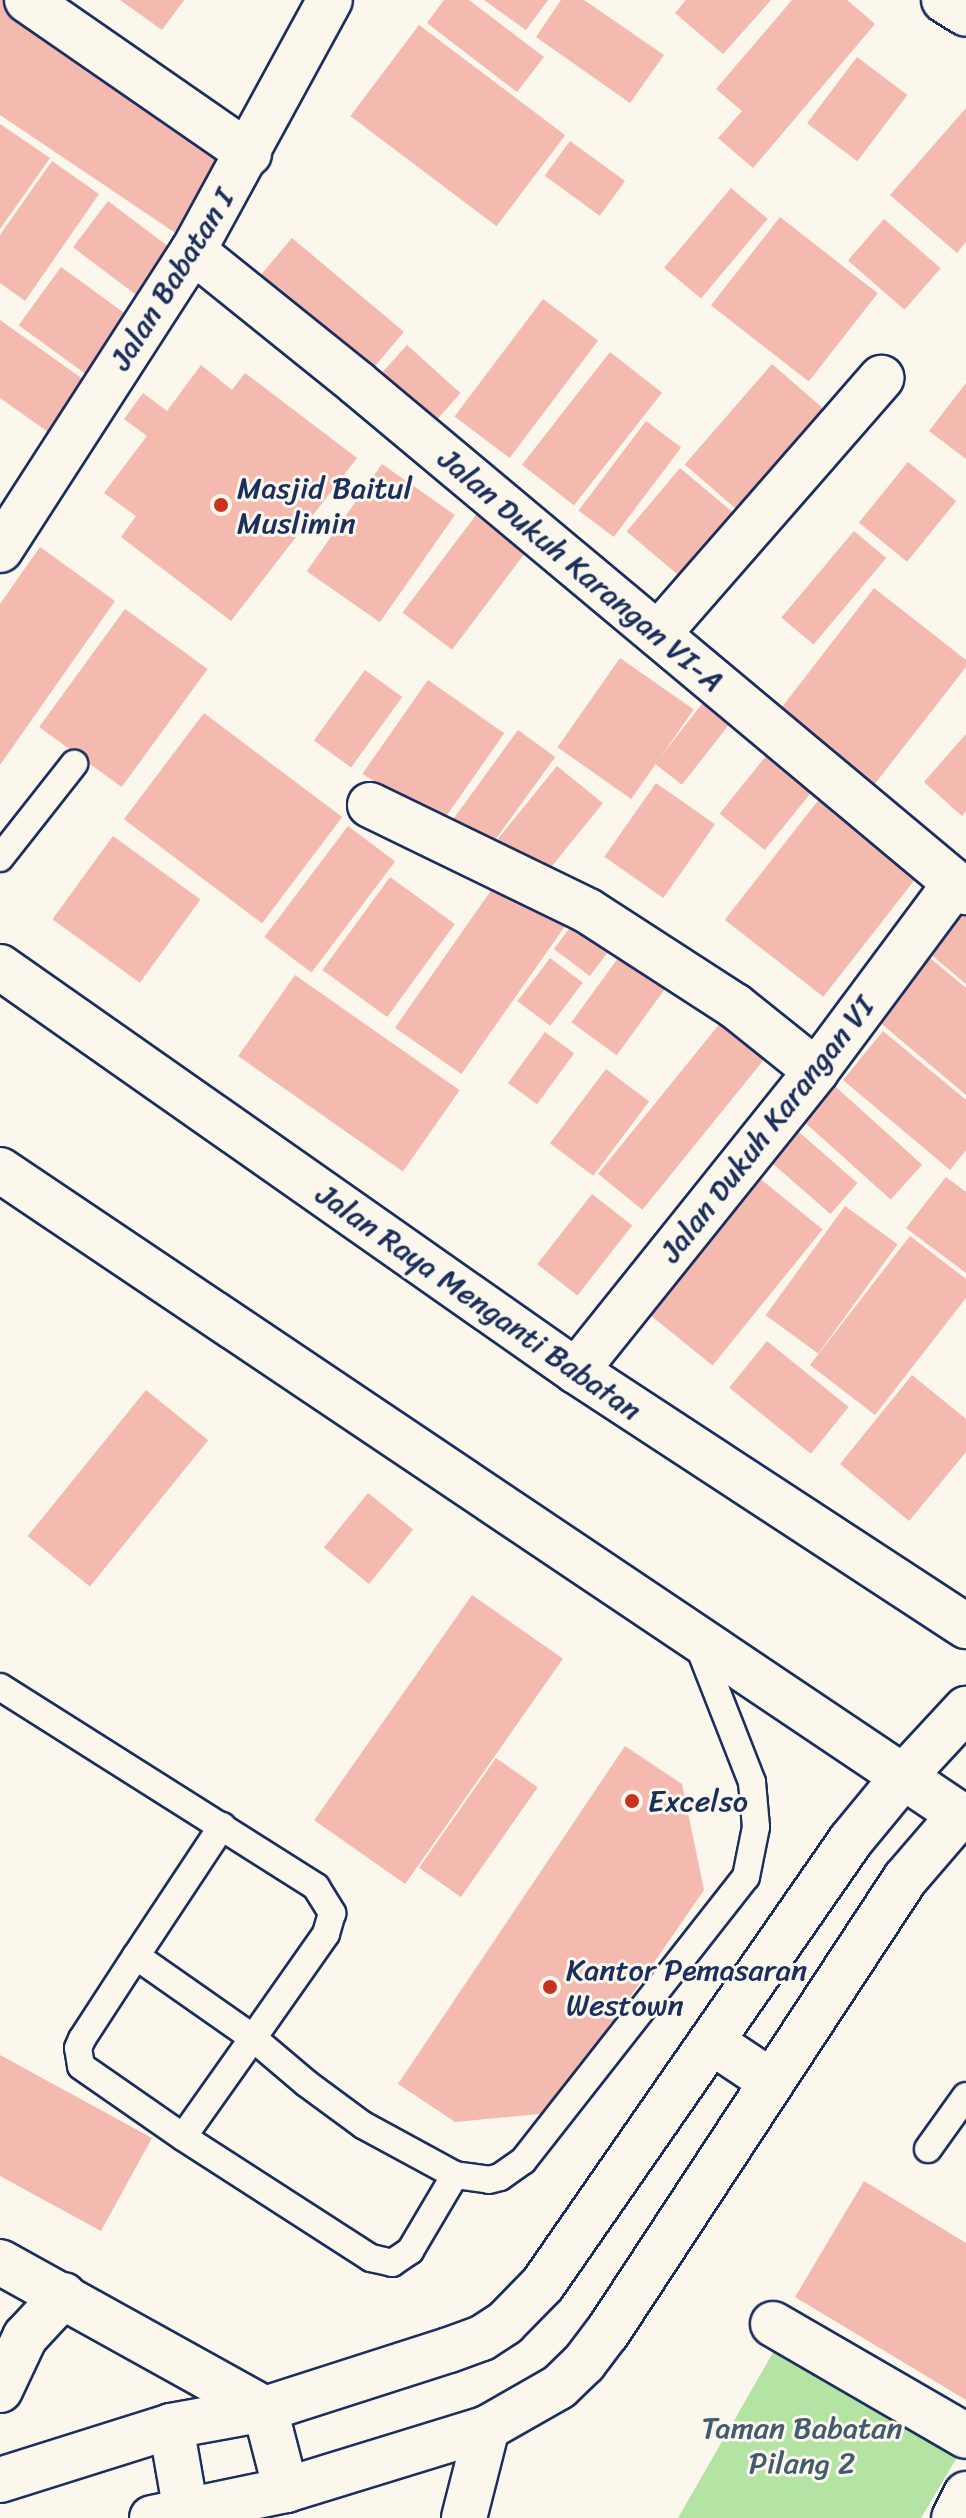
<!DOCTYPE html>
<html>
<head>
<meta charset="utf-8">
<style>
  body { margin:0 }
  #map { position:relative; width:966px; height:2518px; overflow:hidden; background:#fbf7ec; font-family:Sriracha,sans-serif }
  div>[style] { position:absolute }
  .green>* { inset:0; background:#b4e4a3 }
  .building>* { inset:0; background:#f4b9af; transform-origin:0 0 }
  .roads { filter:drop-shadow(2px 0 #1b2f5e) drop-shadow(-2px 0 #1b2f5e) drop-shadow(0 2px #1b2f5e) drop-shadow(0 -2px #1b2f5e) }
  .lane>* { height:26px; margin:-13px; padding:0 13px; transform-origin:13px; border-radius:13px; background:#fbf7ec }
  .street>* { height:44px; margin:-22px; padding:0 22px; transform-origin:22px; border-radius:22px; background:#fbf7ec }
  .secondary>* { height:44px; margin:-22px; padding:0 22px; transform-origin:22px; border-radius:22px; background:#fbf7ec }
  .dots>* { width:22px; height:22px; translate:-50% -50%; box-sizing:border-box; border:4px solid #fbf7ec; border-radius:50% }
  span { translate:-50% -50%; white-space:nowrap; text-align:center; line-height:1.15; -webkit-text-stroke:6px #fbf7ec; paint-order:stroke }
  .street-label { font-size:30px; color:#1b2f5e }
  .poi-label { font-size:30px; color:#1b2f5e }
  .left { translate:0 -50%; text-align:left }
  .park-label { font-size:30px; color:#415c6f }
</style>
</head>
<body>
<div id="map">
  <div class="green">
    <i style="clip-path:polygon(775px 2349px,959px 2454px,921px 2518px,678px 2518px)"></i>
  </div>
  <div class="building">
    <i style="clip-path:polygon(0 0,14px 0,234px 148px,177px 234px,0 115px)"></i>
    <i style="clip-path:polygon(120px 0,184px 0,162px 30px)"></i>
    <i style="clip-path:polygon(444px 0,469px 0,544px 57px,517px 92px,427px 23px)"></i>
    <i style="clip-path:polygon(484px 0,548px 0,526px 30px)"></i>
    <i style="clip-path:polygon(561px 0,584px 0,664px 55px,630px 103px,536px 37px)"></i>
    <i style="clip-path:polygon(686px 0,771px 0,723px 54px,675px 13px)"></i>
    <i style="clip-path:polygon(792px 0,847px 0,875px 24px,753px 168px,718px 138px,742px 111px,716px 89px)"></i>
    <i style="left:419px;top:25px;width:183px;height:114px;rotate:37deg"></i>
    <i style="left:857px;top:57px;width:63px;height:83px;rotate:37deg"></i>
    <i style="clip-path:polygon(966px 108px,966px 242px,957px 253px,890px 195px)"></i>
    <i style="clip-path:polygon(0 124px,50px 158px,0 229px)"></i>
    <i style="left:570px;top:141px;width:68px;height:43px;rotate:36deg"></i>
    <i style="clip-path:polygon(52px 161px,99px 194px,25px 301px,0 283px,0 235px)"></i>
    <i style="left:731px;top:188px;width:48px;height:104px;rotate:40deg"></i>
    <i style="left:108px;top:201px;width:85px;height:58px;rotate:37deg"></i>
    <i style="left:780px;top:217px;width:124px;height:112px;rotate:38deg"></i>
    <i style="left:884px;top:219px;width:75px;height:55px;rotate:41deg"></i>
    <i style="left:292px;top:238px;width:146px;height:53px;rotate:40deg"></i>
    <i style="left:61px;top:267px;width:85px;height:72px;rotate:36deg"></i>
    <i style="left:543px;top:299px;width:69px;height:147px;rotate:37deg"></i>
    <i style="clip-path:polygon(0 320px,87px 382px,51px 434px,0 398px)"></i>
    <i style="left:407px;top:345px;width:72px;height:40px;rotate:42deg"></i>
    <i style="left:610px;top:352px;width:66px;height:143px;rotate:38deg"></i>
    <i style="left:772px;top:364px;width:78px;height:133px;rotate:41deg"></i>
    <i style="clip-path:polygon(201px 365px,232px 390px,245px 373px,357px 458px,231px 621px,121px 537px,136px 516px,104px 493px,147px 436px,124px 419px,143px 393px,167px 411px)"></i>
    <i style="clip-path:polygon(966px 383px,966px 459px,929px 431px)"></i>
    <i style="left:646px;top:421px;width:44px;height:112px;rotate:37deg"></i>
    <i style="left:908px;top:462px;width:62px;height:78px;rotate:39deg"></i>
    <i style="left:382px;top:464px;width:89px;height:131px;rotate:35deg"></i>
    <i style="left:680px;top:468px;width:76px;height:83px;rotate:40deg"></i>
    <i style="left:482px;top:507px;width:62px;height:132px;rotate:37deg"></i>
    <i style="left:854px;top:531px;width:42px;height:113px;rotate:40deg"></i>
    <i style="clip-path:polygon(40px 547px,115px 601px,0 765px,0 604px)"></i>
    <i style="clip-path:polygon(874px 588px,966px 660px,966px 667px,874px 785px,779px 711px)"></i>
    <i style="left:125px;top:609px;width:102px;height:146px;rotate:36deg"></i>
    <i style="left:620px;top:658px;width:90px;height:109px;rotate:35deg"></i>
    <i style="left:365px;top:670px;width:46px;height:87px;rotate:36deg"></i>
    <i style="left:428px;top:680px;width:93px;height:114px;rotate:35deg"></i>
    <i style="left:705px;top:700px;width:34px;height:81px;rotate:38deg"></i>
    <i style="left:204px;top:713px;width:173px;height:133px;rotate:37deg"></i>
    <i style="left:518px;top:730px;width:46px;height:123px;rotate:36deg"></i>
    <i style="clip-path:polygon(966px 734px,966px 811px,962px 816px,924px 782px)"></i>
    <i style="left:775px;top:745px;width:58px;height:88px;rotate:39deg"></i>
    <i style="left:557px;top:766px;width:59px;height:102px;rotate:39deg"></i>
    <i style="left:656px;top:783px;width:72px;height:90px;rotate:35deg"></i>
    <i style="left:827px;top:789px;width:125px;height:166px;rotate:38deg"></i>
    <i style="left:348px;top:826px;width:59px;height:139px;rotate:37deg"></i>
    <i style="left:113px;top:836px;width:108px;height:103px;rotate:36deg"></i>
    <i style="left:504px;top:872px;width:81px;height:190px;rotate:35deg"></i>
    <i style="left:390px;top:877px;width:80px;height:115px;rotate:36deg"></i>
    <i style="clip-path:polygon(966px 907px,966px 984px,928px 952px)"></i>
    <i style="left:581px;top:913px;width:45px;height:45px;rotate:37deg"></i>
    <i style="left:629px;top:943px;width:56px;height:98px;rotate:36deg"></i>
    <i style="clip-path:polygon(917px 947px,966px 988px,966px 1095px,864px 1009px)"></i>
    <i style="left:550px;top:958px;width:41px;height:54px;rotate:37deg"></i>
    <i style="left:295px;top:975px;width:201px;height:99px;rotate:35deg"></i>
    <i style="left:734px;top:1006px;width:57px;height:216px;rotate:39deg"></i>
    <i style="clip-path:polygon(883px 1031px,966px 1100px,966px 1150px,950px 1170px,843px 1080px)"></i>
    <i style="left:545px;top:1032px;width:36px;height:63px;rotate:36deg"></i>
    <i style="left:606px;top:1069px;width:54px;height:93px;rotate:37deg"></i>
    <i style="left:827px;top:1079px;width:128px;height:47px;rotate:42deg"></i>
    <i style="left:785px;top:1120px;width:96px;height:41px;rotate:41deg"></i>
    <i style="left:748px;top:1169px;width:96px;height:175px;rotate:39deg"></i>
    <i style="clip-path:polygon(946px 1177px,966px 1192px,966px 1273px,906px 1228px)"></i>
    <i style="left:592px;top:1194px;width:51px;height:89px;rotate:38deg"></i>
    <i style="left:845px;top:1206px;width:65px;height:135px;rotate:36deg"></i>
    <i style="clip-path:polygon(910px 1236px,966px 1279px,966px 1298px,875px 1415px,810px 1365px)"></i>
    <i style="left:767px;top:1341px;width:105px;height:60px;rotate:39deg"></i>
    <i style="clip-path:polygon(912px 1375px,966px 1419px,966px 1452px,909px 1521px,840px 1464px)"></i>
    <i style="left:146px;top:1390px;width:80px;height:188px;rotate:39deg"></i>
    <i style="left:368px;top:1493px;width:58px;height:70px;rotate:39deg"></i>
    <i style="left:472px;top:1595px;width:111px;height:275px;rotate:35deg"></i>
    <i style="clip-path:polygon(625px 1746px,682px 1784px,704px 1890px,550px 2113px,455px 2122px,398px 2084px)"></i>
    <i style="left:496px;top:1758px;width:51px;height:134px;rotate:35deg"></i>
    <i style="clip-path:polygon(0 2055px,152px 2138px,101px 2231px,0 2176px)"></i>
    <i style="clip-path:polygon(864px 2181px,966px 2243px,966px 2400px,795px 2297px)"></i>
  </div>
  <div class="roads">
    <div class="lane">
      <i style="left:0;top:858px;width:120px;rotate:-51.8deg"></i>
      <i style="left:0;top:1687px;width:374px;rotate:32.3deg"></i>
      <i style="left:316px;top:1887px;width:31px;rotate:58deg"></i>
      <i style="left:332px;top:1913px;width:22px;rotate:106deg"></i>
      <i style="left:326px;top:1934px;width:127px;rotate:125.1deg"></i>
      <i style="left:253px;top:2038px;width:70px;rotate:40.3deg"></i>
      <i style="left:306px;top:2083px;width:71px;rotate:36.4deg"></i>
      <i style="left:363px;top:2125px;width:105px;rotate:28.5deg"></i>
      <i style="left:455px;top:2175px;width:34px;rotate:8deg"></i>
      <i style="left:489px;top:2180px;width:11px;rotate:-15deg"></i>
      <i style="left:500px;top:2177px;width:28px;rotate:-35deg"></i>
      <i style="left:523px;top:2161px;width:361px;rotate:-51.9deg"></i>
      <i style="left:746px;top:1877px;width:51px;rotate:-78.7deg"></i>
      <i style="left:756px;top:1827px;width:45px;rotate:-95.1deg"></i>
      <i style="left:752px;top:1782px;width:150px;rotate:-111.4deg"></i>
      <i style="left:136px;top:1956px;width:156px;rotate:-56.5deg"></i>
      <i style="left:183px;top:2137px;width:124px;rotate:-145.2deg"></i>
      <i style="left:81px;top:2066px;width:18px;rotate:-99deg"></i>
      <i style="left:78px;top:2048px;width:10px;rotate:-66deg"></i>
      <i style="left:82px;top:2039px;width:99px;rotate:-57deg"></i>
      <i style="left:136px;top:1956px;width:143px;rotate:35deg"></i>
      <i style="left:253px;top:2038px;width:121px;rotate:125.3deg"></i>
      <i style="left:183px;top:2137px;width:224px;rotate:32.8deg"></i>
      <i style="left:371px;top:2258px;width:22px;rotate:13deg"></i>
      <i style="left:392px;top:2263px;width:22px;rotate:-34deg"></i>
      <i style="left:410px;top:2251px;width:88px;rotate:-59.4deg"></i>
      <i style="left:928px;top:2149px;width:65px;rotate:-54.4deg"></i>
    </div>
    <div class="street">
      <i style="left:27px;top:0;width:270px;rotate:34.7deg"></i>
      <i style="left:944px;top:0;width:26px;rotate:32deg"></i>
      <i style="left:193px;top:251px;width:211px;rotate:38.8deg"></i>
      <i style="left:357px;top:383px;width:794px;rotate:39.89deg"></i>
      <i style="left:0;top:550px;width:356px;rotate:-57.2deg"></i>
      <i style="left:193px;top:251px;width:286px;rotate:-61.4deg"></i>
      <i style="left:658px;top:634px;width:340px;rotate:-48.9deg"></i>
      <i style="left:370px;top:805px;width:242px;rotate:25.9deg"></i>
      <i style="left:588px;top:911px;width:175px;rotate:32.9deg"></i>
      <i style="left:735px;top:1006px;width:104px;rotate:38.7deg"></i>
      <i style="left:576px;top:1371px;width:384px;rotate:-51.3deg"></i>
      <i style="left:816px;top:1071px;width:233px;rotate:-53.4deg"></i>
      <i style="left:712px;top:2042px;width:72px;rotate:33.7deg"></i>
      <i style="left:0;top:2262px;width:303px;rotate:29deg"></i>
      <i style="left:265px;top:2409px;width:84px;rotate:75.5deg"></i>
      <i style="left:773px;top:2324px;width:223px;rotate:30.1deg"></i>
      <i style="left:0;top:2390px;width:59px;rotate:-64.7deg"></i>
      <i style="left:25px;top:2337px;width:57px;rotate:-47.1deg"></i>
      <i style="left:171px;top:2426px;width:87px;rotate:80.1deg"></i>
      <i style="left:0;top:2480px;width:179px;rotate:-17.5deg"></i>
      <i style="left:171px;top:2426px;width:96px;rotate:-10.3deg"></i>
      <i style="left:265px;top:2409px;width:193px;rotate:-17.8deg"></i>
      <i style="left:449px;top:2350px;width:35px;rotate:-20deg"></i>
      <i style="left:482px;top:2338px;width:27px;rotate:-33deg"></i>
      <i style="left:505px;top:2323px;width:54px;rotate:-45.7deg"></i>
      <i style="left:543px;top:2284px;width:540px;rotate:-55.25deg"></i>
      <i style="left:851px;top:1840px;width:82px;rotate:-50.5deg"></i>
      <i style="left:152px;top:2518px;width:137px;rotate:-11.8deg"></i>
      <i style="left:286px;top:2490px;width:210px;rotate:-17.1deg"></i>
      <i style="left:487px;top:2428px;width:83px;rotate:-29.7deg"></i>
      <i style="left:559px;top:2387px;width:35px;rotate:-44deg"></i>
      <i style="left:584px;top:2363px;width:38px;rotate:-53deg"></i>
      <i style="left:607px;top:2333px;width:543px;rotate:-56.72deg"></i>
      <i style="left:905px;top:1879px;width:84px;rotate:-49.3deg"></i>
      <i style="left:464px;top:2518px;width:93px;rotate:-75.7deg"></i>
      <i style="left:954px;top:2518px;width:27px;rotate:-63deg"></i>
    </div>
    <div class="secondary">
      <i style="left:0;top:967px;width:704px;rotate:35.05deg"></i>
      <i style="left:576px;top:1371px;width:466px;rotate:33.2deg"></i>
      <i style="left:0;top:1170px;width:1164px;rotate:33.89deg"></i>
      <i style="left:903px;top:1777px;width:93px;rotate:-47.2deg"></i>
    </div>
  </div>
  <div class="dots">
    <i style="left:221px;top:505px;background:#c8321e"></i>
    <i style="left:632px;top:1801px;background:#c8321e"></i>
    <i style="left:550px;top:1987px;background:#c8321e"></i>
  </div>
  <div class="street-label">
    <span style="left:172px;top:279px;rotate:-58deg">Jalan Babatan I</span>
    <span style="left:581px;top:570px;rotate:40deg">Jalan Dukuh Karangan VI-A</span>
    <span style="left:767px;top:1129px;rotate:-52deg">Jalan Dukuh Karangan VI</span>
    <span style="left:479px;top:1302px;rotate:35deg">Jalan Raya Menganti Babatan</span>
  </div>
  <div class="poi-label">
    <span class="left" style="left:237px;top:505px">Masjid Baitul<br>Muslimin</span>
    <span class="left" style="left:648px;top:1801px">Excelso</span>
    <span class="left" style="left:566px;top:1987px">Kantor Pemasaran<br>Westown</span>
  </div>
  <div class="park-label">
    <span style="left:802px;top:2445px">Taman Babatan<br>Pilang 2</span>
  </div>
</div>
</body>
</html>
